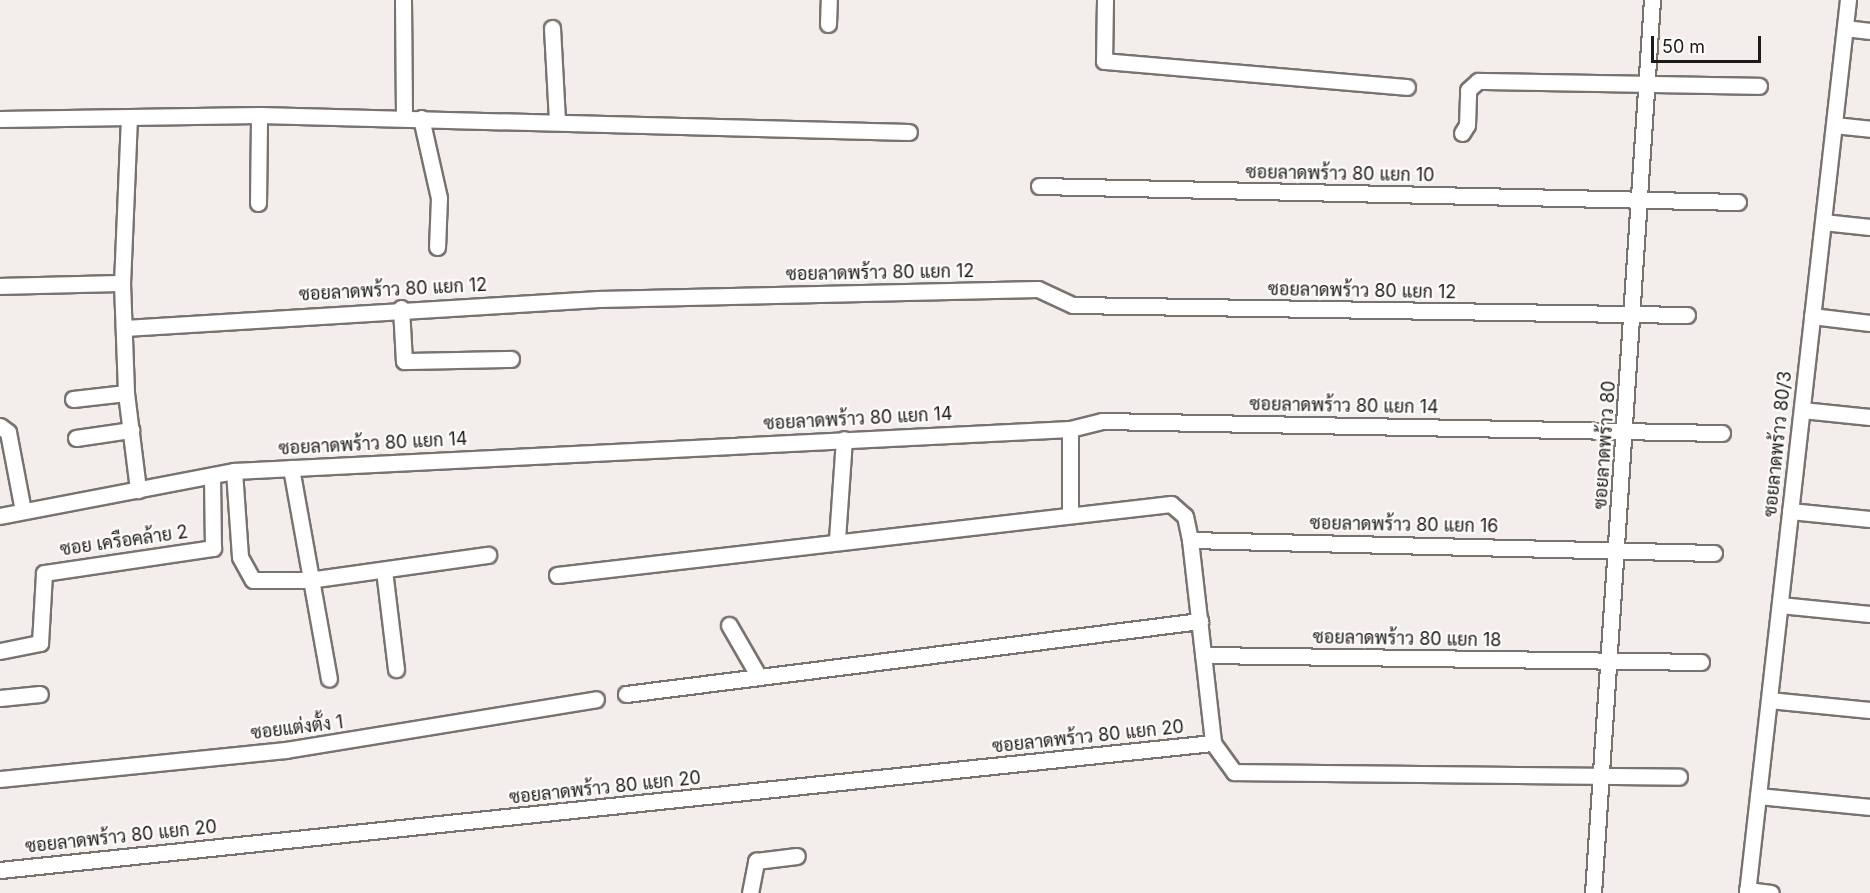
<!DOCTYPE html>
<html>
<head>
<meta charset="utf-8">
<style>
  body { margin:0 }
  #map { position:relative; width:1870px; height:893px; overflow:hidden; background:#f3eeec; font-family:Inter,Sarabun,sans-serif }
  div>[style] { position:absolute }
  .roads { filter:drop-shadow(2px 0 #787371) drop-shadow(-2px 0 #787371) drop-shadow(0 2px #787371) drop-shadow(0 -2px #787371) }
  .minor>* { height:15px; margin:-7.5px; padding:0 7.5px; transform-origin:7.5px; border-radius:7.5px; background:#fff }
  span { translate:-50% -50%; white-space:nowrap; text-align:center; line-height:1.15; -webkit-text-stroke:4.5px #fefcfb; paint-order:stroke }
  .street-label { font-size:18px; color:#1c1b1a }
  .scale { position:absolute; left:1651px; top:36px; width:110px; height:27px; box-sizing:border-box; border:3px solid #1c1b1a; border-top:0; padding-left:8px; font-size:18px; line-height:21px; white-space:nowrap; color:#1c1b1a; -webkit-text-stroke:4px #fefcfb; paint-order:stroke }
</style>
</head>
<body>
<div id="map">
  <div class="roads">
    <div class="minor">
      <i style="left:403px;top:0;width:117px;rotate:89.5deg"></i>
      <i style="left:1105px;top:0;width:61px;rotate:90.9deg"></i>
      <i style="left:1104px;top:61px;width:304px;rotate:4.9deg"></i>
      <i style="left:828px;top:24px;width:24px;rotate:-88deg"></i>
      <i style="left:552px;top:28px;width:93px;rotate:86.9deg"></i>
      <i style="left:1845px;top:28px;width:25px;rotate:7deg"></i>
      <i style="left:129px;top:117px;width:166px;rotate:92.4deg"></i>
      <i style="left:122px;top:283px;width:110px;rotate:87.9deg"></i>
      <i style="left:126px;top:393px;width:98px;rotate:82.9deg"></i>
      <i style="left:421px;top:118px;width:82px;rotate:77.3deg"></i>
      <i style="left:439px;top:198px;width:49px;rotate:92.3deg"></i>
      <i style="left:0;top:119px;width:259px;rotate:-0.9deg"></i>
      <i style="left:259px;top:115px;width:650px;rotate:1.5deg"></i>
      <i style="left:1834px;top:125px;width:36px;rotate:6deg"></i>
      <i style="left:1462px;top:133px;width:9px;rotate:-58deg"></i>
      <i style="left:1467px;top:125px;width:35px;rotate:-88deg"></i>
      <i style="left:1468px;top:90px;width:13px;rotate:-42deg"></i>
      <i style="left:1478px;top:81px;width:281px;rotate:1deg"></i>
      <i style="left:1039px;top:186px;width:699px;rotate:1.31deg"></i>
      <i style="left:258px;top:203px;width:88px;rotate:-89.3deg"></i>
      <i style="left:1823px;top:222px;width:47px;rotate:6.1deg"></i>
      <i style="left:0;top:286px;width:122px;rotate:-1.4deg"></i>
      <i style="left:401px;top:308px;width:53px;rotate:86.8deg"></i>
      <i style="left:404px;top:361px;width:107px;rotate:-1.1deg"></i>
      <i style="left:1812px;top:316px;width:58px;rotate:6.9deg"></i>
      <i style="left:124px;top:328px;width:476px;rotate:-3.5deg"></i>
      <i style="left:599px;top:299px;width:439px;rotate:-1.3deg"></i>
      <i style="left:1038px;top:289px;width:38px;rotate:25deg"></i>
      <i style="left:1073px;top:305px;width:614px;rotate:0.93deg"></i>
      <i style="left:73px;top:399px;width:53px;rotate:-6.5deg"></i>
      <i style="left:1802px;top:410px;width:68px;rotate:5.9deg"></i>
      <i style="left:0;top:426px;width:10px;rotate:37deg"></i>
      <i style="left:8px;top:432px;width:80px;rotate:79.2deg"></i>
      <i style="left:1070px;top:429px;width:83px;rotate:90deg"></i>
      <i style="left:76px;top:438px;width:56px;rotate:-8.3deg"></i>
      <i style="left:291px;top:468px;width:214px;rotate:79.8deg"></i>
      <i style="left:234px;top:471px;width:86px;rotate:86deg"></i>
      <i style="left:240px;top:557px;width:26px;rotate:61deg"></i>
      <i style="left:253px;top:580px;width:56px"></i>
      <i style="left:309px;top:580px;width:181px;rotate:-8deg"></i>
      <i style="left:1790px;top:511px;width:80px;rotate:5.7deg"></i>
      <i style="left:0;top:516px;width:238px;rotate:-10.9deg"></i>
      <i style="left:234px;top:471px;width:837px;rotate:-2.88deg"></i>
      <i style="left:1070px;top:429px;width:33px;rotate:-14deg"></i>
      <i style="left:1102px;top:421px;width:620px;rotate:1.11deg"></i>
      <i style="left:837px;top:539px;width:100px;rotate:-86deg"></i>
      <i style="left:1190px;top:540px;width:524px;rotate:1.42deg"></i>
      <i style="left:384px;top:570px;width:100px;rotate:83.1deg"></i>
      <i style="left:557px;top:575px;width:618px;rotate:-6.6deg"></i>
      <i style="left:1171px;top:504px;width:18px;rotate:41deg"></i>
      <i style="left:1185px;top:516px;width:25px;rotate:78deg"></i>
      <i style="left:1190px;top:540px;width:204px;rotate:83.5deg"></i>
      <i style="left:1213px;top:743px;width:36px;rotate:54deg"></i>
      <i style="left:1234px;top:772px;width:445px;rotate:0.6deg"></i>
      <i style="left:1780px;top:605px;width:90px;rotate:5.7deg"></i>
      <i style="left:729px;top:625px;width:60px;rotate:60deg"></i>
      <i style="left:0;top:651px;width:41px;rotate:-11.3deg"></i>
      <i style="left:40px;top:643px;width:70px;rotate:-86.7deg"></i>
      <i style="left:44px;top:573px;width:171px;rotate:-8.4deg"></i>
      <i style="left:213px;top:548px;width:72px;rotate:-90.8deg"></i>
      <i style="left:1203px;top:655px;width:498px;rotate:0.8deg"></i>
      <i style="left:626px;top:694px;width:579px;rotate:-7.25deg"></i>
      <i style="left:0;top:698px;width:40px;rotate:-5.7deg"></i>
      <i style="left:1769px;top:700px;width:101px;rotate:5.7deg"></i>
      <i style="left:0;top:779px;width:287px;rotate:-5.8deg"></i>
      <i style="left:286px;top:750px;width:314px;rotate:-9.3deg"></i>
      <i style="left:1758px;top:796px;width:113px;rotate:5.6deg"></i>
      <i style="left:0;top:870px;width:1220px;rotate:-5.98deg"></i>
      <i style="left:1747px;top:890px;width:24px;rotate:7deg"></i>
      <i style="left:750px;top:893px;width:33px;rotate:-79deg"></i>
      <i style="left:756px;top:861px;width:41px;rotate:-7deg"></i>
      <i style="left:1593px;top:893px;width:895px;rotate:-86.22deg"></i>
      <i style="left:1747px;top:893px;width:899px;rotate:-83.55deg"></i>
    </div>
  </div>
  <div class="street-label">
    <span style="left:1340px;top:174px;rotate:1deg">ซอยลาดพร้าว 80 แยก 10</span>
    <span style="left:880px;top:273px;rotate:-1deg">ซอยลาดพร้าว 80 แยก 12</span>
    <span style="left:393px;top:290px;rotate:-3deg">ซอยลาดพร้าว 80 แยก 12</span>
    <span style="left:1362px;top:291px;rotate:1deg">ซอยลาดพร้าว 80 แยก 12</span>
    <span style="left:1344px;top:406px;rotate:1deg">ซอยลาดพร้าว 80 แยก 14</span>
    <span style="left:858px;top:419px;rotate:-3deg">ซอยลาดพร้าว 80 แยก 14</span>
    <span style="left:373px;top:444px;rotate:-3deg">ซอยลาดพร้าว 80 แยก 14</span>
    <span style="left:1778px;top:444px;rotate:-84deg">ซอยลาดพร้าว 80/3</span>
    <span style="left:1605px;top:445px;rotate:-86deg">ซอยลาดพร้าว 80</span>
    <span style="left:1404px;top:525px;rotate:1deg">ซอยลาดพร้าว 80 แยก 16</span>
    <span style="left:124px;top:541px;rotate:-8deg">ซอย เครือคล้าย 2</span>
    <span style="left:1407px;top:639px;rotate:1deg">ซอยลาดพร้าว 80 แยก 18</span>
    <span style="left:297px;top:728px;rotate:-7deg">ซอยแต่งตั้ง 1</span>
    <span style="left:1088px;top:737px;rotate:-6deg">ซอยลาดพร้าว 80 แยก 20</span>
    <span style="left:605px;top:788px;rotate:-6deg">ซอยลาดพร้าว 80 แยก 20</span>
    <span style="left:121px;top:837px;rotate:-6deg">ซอยลาดพร้าว 80 แยก 20</span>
  </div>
  <div class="scale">50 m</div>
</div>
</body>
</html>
